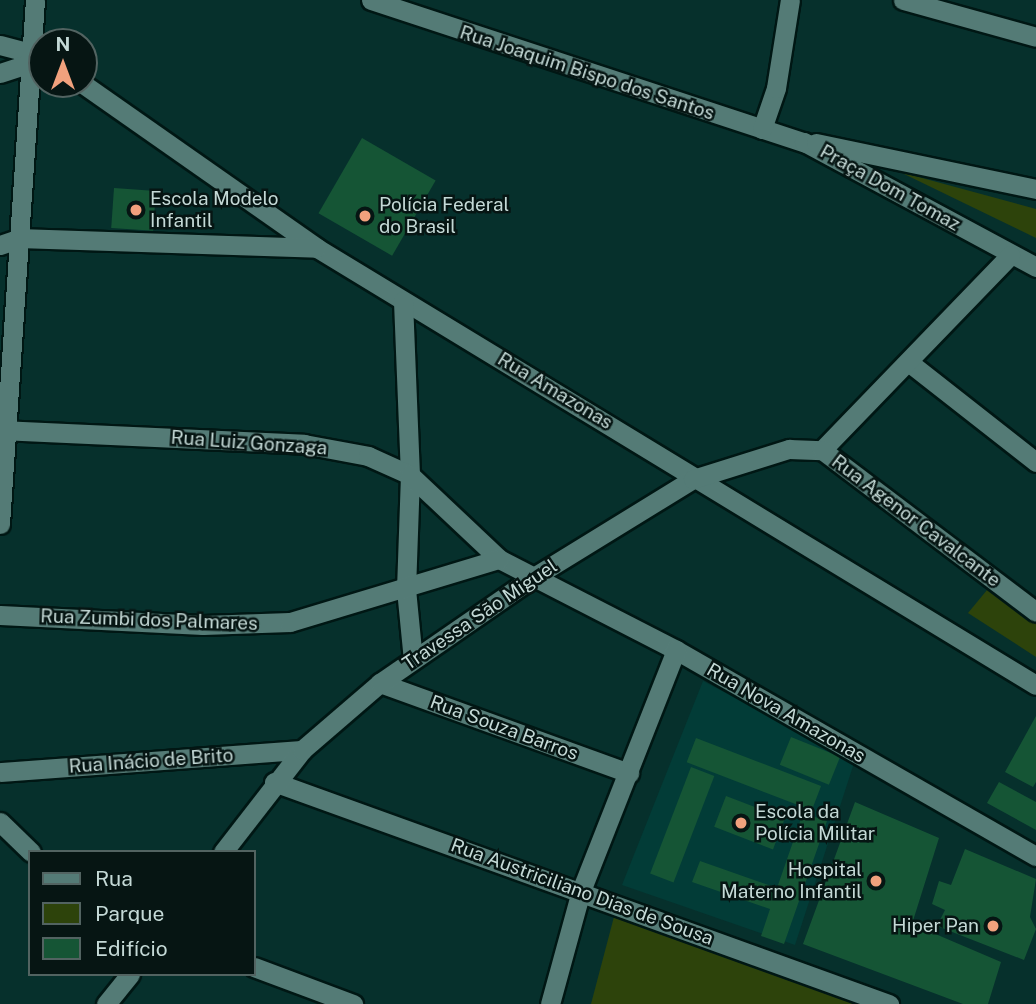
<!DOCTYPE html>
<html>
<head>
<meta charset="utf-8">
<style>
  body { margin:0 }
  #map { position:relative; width:1036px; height:1004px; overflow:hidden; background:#06302c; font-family:"Public Sans",sans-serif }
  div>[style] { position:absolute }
  .built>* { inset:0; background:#023c37 }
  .green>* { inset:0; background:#2d430b }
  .building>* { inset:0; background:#155535; transform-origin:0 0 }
  .roads { filter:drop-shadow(2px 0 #001714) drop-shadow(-2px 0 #001714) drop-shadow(0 2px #001714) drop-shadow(0 -2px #001714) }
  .minor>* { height:19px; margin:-9.5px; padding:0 9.5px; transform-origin:9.5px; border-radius:9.5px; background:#547b76 }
  .tertiary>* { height:19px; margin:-9.5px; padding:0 9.5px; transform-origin:9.5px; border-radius:9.5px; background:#547b76 }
  .dots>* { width:19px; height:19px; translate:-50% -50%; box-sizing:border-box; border:4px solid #061513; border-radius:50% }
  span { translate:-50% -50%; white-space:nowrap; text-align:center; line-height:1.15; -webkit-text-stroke:5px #061513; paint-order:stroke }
  .street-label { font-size:19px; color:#c4d9d6 }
  .poi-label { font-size:19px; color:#c4d9d6 }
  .left { translate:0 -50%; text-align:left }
  .right { translate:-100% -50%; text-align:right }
  .legend { position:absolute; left:28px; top:850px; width:228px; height:126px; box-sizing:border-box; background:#061513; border:2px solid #526361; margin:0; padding:9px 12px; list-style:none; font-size:21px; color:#c4d9d6 }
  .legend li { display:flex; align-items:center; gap:14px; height:35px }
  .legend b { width:35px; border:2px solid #526361 }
  .north { position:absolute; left:28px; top:28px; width:70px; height:70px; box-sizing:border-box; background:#061513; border:2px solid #526361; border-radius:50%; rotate:0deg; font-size:19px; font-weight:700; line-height:28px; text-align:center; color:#c4d9d6 }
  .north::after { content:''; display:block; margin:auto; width:24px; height:32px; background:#f1a17d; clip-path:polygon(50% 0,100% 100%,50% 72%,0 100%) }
</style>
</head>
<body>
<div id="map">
  <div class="built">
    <i style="clip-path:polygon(703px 681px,855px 760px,795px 945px,622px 885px)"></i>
  </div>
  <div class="green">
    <i style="clip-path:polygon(900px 172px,1036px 209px,1036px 238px)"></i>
    <i style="clip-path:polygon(992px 584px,1036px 616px,1036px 657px,968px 613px)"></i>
    <i style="clip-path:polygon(615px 913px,864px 1004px,591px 1004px)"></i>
  </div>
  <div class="building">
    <i style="left:362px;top:138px;width:85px;height:87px;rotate:30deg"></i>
    <i style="left:114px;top:188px;width:42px;height:40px;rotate:4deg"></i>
    <i style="clip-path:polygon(1036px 716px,1036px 782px,1033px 787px,1005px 772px)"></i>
    <i style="left:791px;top:737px;width:53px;height:30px;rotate:22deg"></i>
    <i style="left:696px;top:738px;width:134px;height:26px;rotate:21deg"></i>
    <i style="left:691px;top:767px;width:25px;height:114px;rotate:21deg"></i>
    <i style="clip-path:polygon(999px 782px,1036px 802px,1036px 830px,987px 803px)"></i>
    <i style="left:726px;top:796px;width:63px;height:33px;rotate:21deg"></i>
    <i style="clip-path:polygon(855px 802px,939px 838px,912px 924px,1001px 962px,988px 1004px,963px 1004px,803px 944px)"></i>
    <i style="clip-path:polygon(803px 813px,827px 821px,784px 944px,761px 936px,770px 909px,692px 882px,700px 861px,777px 888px)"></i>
    <i style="clip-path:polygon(965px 849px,1036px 879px,1030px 917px,1036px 929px,1024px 960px,937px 926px,945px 910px,932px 904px,939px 881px,951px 885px)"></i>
  </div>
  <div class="roads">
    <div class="minor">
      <i style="left:371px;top:0;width:456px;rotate:18.2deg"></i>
      <i style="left:804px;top:142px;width:264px;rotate:28.3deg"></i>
      <i style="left:903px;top:0;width:138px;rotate:15.5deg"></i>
      <i style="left:0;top:45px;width:43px;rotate:14.7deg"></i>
      <i style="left:0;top:73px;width:33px;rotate:-18deg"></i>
      <i style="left:83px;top:84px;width:286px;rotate:35deg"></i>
      <i style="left:317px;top:248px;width:841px;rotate:31.29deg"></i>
      <i style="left:762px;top:129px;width:43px;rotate:-71.1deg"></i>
      <i style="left:776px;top:88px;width:89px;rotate:-81deg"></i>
      <i style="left:816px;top:143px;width:225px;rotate:11.8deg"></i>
      <i style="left:0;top:245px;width:21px;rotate:-19deg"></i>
      <i style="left:20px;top:238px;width:296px;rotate:1.9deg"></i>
      <i style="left:403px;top:301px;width:174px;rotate:87.7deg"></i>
      <i style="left:410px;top:475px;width:114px;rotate:92deg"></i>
      <i style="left:406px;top:589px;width:71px;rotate:84.4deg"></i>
      <i style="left:911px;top:364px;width:159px;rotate:38.1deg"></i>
      <i style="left:0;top:430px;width:304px;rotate:2.6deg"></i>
      <i style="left:304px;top:444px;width:65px;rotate:10.6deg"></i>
      <i style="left:368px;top:456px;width:46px;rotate:24.3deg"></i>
      <i style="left:410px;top:475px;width:122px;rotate:43.3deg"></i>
      <i style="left:499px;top:559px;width:199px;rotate:27.2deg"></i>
      <i style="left:676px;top:650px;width:415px;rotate:29.8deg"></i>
      <i style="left:822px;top:450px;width:271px;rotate:-46deg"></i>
      <i style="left:0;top:615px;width:203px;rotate:2.8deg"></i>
      <i style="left:203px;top:625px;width:87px;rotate:-2deg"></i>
      <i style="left:290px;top:622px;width:218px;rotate:-16.8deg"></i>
      <i style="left:380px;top:683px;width:265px;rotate:19.9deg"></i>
      <i style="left:0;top:772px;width:303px;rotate:-4.2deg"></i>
      <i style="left:274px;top:782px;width:654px;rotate:19.85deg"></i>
      <i style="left:0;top:822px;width:43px;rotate:44.1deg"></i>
      <i style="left:223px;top:852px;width:129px;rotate:-52.2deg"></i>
      <i style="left:302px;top:750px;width:103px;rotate:-40.7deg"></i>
      <i style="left:380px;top:683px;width:185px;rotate:-34.6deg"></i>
      <i style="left:532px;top:578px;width:189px;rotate:-31.6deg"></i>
      <i style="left:693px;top:479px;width:101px;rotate:-17.4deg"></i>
      <i style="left:789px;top:449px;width:33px;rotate:2deg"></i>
      <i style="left:822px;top:450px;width:268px;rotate:37.1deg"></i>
      <i style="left:254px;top:967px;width:106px;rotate:20.5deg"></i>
      <i style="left:106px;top:1004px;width:38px;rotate:-51deg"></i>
      <i style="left:550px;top:1004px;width:117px;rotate:-74.7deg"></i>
      <i style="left:581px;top:891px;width:259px;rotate:-68.5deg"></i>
    </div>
    <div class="tertiary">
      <i style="left:0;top:524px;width:525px;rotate:-86.18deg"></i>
    </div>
  </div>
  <div class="dots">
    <i style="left:136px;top:210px;background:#f1a17d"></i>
    <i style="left:365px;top:216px;background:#f1a17d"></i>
    <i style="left:741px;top:823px;background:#f1a17d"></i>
    <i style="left:876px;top:881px;background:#f1a17d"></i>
    <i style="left:993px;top:926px;background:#f1a17d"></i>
  </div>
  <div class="street-label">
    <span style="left:587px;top:73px;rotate:18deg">Rua Joaquim Bispo dos Santos</span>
    <span style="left:890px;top:188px;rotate:29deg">Praça Dom Tomaz</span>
    <span style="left:555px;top:391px;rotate:31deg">Rua Amazonas</span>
    <span style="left:249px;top:443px;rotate:4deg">Rua Luiz Gonzaga</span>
    <span style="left:916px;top:521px;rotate:37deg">Rua Agenor Cavalcante</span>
    <span style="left:480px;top:615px;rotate:-34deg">Travessa São Miguel</span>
    <span style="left:149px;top:620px;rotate:2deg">Rua Zumbi dos Palmares</span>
    <span style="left:786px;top:713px;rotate:30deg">Rua Nova Amazonas</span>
    <span style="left:504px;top:728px;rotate:20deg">Rua Souza Barros</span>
    <span style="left:151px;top:761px;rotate:-4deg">Rua Inácio de Brito</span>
    <span style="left:582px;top:892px;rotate:20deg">Rua Austriciliano Dias de Sousa</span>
  </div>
  <div class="poi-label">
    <span class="left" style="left:150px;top:210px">Escola Modelo<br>Infantil</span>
    <span class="left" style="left:379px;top:216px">Polícia Federal<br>do Brasil</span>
    <span class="left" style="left:755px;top:823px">Escola da<br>Polícia Militar</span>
    <span class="right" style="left:862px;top:881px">Hospital<br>Materno Infantil</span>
    <span class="right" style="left:979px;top:926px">Hiper Pan</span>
  </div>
  <ul class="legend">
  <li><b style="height:9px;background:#547b76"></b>Rua</li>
  <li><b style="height:19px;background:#2d430b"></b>Parque</li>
  <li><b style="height:19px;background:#155535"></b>Edifício</li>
  </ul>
  <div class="north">N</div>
</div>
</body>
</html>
